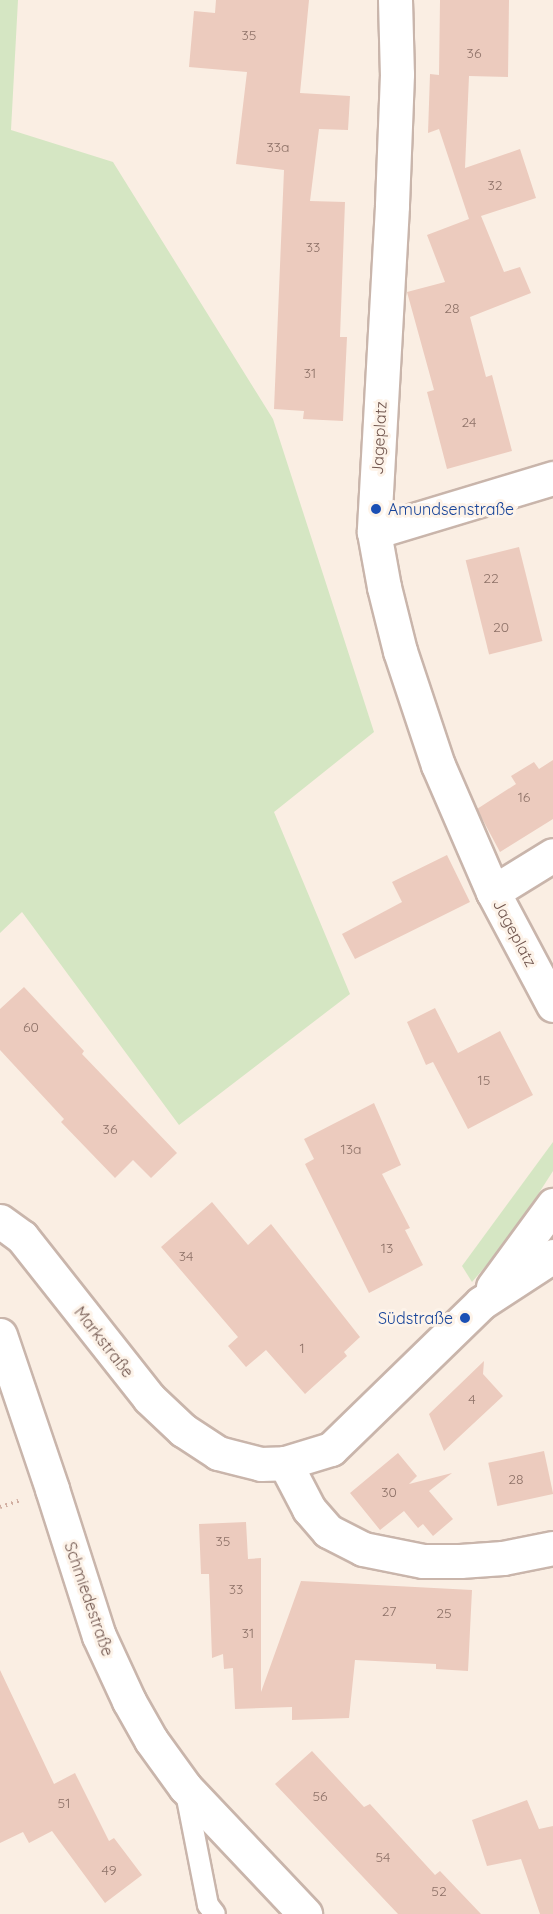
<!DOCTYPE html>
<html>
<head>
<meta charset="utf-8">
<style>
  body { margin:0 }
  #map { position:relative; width:553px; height:1914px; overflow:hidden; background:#faeee3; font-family:Quicksand,sans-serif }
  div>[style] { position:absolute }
  .green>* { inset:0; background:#d5e6c3 }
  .building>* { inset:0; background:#eccbbe; transform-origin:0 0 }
  .path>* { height:4px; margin-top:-2px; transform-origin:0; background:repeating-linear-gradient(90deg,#d1aea1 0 1.5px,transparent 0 6px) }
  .roads { filter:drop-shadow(2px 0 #c9b5ab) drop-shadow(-2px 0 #c9b5ab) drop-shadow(0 2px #c9b5ab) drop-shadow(0 -2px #c9b5ab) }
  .lane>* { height:20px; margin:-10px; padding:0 10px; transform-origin:10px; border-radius:10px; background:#fff }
  .street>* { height:33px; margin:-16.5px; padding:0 16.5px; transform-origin:16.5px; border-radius:16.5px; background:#fff }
  .secondary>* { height:33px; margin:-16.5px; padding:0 16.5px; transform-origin:16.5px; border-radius:16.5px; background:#fff }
  .dots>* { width:16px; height:16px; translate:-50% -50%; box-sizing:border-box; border:3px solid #fdf3e9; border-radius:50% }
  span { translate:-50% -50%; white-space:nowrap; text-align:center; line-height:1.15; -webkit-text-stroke:6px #fdf3e9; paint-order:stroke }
  .number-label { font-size:14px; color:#8e7268 }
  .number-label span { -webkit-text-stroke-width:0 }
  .street-label { font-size:16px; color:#6f544c }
  .transit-label { font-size:16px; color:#164399 }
  .left { translate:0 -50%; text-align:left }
  .right { translate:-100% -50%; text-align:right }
</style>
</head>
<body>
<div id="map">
  <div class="green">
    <i style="clip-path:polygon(0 0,18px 0,11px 130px,113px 162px,273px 419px,374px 732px,274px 812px,350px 994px,179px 1125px,22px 912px,0 933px)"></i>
    <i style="clip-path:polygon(553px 1142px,553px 1171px,510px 1238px,472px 1282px,462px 1266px)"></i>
  </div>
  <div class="building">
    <i style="clip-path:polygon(216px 0,309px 0,300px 93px,350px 96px,348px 130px,319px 129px,310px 201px,345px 202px,340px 337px,347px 337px,343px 421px,303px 419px,304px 411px,274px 409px,284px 170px,236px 164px,247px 72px,189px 67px,194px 11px,215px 13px)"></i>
    <i style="clip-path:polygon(440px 0,509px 0,508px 77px,469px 76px,465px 168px,520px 149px,536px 198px,481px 216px,504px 272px,520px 267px,531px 293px,470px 317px,486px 377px,492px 375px,512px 451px,447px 469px,427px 392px,434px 390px,407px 292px,445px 282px,427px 235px,469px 219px,439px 129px,428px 133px,430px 74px,439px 75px)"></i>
    <i style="left:519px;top:547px;width:97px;height:55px;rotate:76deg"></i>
    <i style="clip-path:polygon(553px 760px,553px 819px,500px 852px,477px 809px,516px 784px,511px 776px,534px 762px,539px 769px)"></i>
    <i style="clip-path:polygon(447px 855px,470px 902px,355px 959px,342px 934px,402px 902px,392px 882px)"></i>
    <i style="clip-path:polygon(24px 987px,84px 1051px,82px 1054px,177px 1153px,151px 1178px,133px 1160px,115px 1178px,61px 1122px,64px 1119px,0 1050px,0 1009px)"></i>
    <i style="clip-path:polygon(435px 1008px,458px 1053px,500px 1031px,533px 1095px,468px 1129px,433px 1062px,426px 1065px,407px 1022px)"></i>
    <i style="clip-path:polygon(374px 1103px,401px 1165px,382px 1174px,410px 1228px,405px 1230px,423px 1265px,369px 1293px,305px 1164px,314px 1159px,304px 1139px)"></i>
    <i style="clip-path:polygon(212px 1202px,248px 1245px,271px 1224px,360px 1337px,344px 1352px,347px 1356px,305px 1394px,266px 1350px,246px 1367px,228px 1346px,238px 1337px,161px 1247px)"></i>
    <i style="clip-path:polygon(484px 1361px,483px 1374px,503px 1396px,444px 1451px,429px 1414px)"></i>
    <i style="left:544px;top:1451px;width:44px;height:57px;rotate:78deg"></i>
    <i style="clip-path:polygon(398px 1453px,417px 1476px,409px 1484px,452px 1473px,429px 1491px,453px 1519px,433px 1536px,423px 1524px,418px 1528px,404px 1511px,380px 1530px,350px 1493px)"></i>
    <i style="clip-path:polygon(246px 1522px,248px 1559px,261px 1558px,261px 1692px,301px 1581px,472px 1590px,468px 1671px,436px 1669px,436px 1664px,355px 1660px,349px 1718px,292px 1720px,292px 1707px,235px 1709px,233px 1668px,224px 1669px,223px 1654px,212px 1658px,209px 1574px,201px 1574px,199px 1524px)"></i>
    <i style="clip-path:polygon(0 1670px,54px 1784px,75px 1773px,109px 1841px,114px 1838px,142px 1875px,105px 1903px,52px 1831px,29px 1843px,23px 1832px,0 1843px)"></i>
    <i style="clip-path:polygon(312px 1751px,364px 1807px,370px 1804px,435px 1875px,440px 1871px,481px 1914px,398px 1914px,275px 1784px)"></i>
    <i style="clip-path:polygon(527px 1800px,539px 1829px,553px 1826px,553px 1914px,540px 1914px,521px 1859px,487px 1866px,472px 1820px)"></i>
  </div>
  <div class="path">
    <i style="left:0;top:1507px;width:22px;rotate:-18deg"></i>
  </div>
  <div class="roads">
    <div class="lane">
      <i style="left:186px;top:1793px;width:114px;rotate:78.9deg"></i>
      <i style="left:208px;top:1905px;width:11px;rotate:52deg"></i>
    </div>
    <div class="street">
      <i style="left:395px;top:0;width:74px;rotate:88.5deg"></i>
      <i style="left:397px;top:74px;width:132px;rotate:92.2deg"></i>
      <i style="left:392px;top:206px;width:326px;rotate:93.2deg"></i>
      <i style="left:374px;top:532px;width:56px;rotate:79.7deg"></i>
      <i style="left:384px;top:587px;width:66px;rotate:76deg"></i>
      <i style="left:400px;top:651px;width:120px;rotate:71.6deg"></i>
      <i style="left:438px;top:765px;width:138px;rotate:66.6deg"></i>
      <i style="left:493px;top:892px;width:128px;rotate:62deg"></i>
      <i style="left:374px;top:532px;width:187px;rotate:-16.8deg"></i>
      <i style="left:493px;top:892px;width:70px;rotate:-31.7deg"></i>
      <i style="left:0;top:1221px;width:27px;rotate:36deg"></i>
      <i style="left:22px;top:1237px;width:205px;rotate:51.7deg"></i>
      <i style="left:149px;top:1398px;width:47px;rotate:43.3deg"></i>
      <i style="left:183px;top:1430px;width:42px;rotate:33.3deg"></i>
      <i style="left:218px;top:1453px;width:44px;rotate:14.3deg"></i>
      <i style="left:261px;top:1464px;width:24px;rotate:-2deg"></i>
      <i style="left:285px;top:1463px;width:48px;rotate:-16.9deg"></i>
      <i style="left:331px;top:1449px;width:209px;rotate:-44.2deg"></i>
      <i style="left:481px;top:1303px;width:86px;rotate:-33.1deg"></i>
      <i style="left:493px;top:1287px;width:102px;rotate:-53.8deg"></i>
      <i style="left:285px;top:1463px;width:52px;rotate:62.4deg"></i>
      <i style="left:309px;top:1509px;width:29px;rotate:49deg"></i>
      <i style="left:328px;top:1531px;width:39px;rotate:27deg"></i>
      <i style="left:363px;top:1549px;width:61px;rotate:11.3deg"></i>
      <i style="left:423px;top:1561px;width:37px"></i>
      <i style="left:460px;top:1561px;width:43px;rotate:-4deg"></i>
      <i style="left:503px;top:1558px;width:51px;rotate:-11.3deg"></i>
    </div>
    <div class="secondary">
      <i style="left:0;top:1335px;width:163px;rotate:71.3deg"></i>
      <i style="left:52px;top:1489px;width:154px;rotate:72.3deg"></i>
      <i style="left:99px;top:1636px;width:72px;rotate:65.2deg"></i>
      <i style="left:129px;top:1701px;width:45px;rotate:60.6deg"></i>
      <i style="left:151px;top:1740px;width:58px;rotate:54.1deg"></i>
      <i style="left:185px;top:1787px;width:175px;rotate:46.6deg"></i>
    </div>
  </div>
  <div class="dots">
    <i style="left:376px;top:509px;background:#1a4fb4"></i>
    <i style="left:465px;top:1318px;background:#1a4fb4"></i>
  </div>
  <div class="number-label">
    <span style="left:249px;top:35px">35</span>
    <span style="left:474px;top:53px">36</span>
    <span style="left:278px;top:147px">33a</span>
    <span style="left:495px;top:185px">32</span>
    <span style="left:313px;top:247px">33</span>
    <span style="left:452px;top:308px">28</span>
    <span style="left:310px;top:373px">31</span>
    <span style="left:469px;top:422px">24</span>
    <span style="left:491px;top:578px">22</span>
    <span style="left:501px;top:627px">20</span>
    <span style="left:524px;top:797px">16</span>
    <span style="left:31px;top:1027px">60</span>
    <span style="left:484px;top:1080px">15</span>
    <span style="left:110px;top:1129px">36</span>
    <span style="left:351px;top:1149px">13a</span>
    <span style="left:387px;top:1248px">13</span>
    <span style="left:186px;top:1256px">34</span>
    <span style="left:302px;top:1348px">1</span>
    <span style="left:472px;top:1399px">4</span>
    <span style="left:516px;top:1479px">28</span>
    <span style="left:389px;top:1492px">30</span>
    <span style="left:223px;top:1541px">35</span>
    <span style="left:236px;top:1589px">33</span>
    <span style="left:389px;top:1611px">27</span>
    <span style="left:444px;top:1613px">25</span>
    <span style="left:248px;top:1633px">31</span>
    <span style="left:320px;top:1796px">56</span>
    <span style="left:64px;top:1803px">51</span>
    <span style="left:383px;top:1857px">54</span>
    <span style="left:109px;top:1870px">49</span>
    <span style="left:439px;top:1891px">52</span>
  </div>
  <div class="street-label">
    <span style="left:379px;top:438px;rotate:-87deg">Jageplatz</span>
    <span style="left:515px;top:933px;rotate:62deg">Jageplatz</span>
    <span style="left:104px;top:1342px;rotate:52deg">Markstraße</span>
    <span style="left:89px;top:1599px;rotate:71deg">Schmiedestraße</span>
  </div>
  <div class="transit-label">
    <span class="left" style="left:388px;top:509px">Amundsenstraße</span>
    <span class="right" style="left:453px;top:1318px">Südstraße</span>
  </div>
</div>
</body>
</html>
